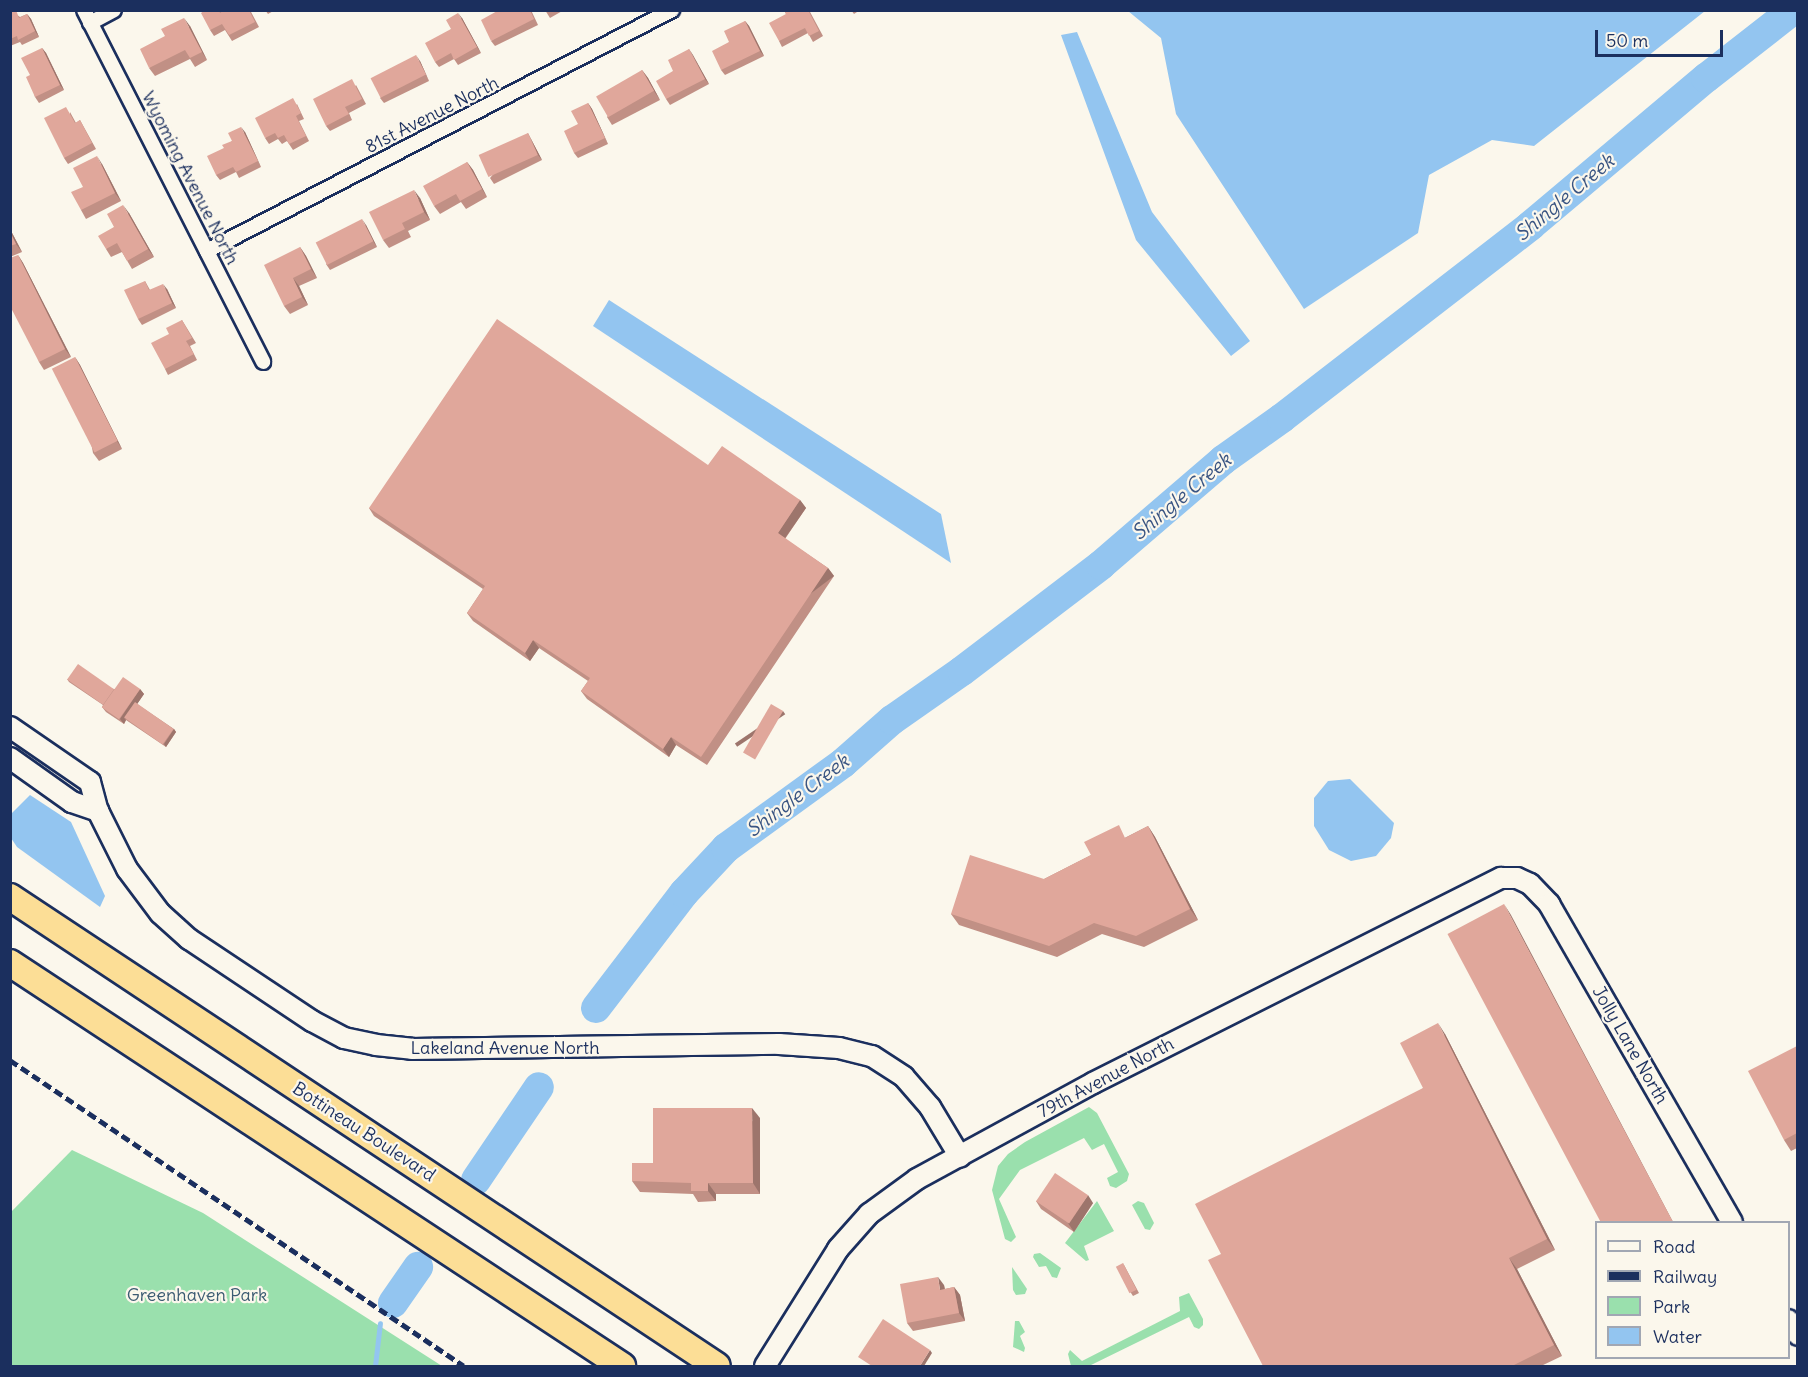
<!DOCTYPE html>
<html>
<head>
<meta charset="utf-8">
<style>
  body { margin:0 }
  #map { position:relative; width:1808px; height:1377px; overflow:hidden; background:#fbf7ec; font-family:Delius,sans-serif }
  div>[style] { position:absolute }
  .green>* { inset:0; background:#9ae0ad }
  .water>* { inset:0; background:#93c5f0 }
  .stream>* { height:5px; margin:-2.5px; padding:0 2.5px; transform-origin:2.5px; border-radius:2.5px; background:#93c5f0 }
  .river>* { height:30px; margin:-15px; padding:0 15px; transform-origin:15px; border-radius:15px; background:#93c5f0 }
  .roads { filter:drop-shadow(2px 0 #1b2f5e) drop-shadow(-2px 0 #1b2f5e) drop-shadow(0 2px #1b2f5e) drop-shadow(0 -2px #1b2f5e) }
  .street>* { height:14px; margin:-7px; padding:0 7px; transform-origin:7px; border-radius:7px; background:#fbf7ec }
  .secondary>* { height:20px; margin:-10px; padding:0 10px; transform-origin:10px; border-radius:10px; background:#fbf7ec }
  .highway>* { height:26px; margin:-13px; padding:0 13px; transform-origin:13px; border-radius:13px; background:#fcde96 }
  .rail>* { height:4.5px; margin-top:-2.25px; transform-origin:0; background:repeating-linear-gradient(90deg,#1b2f5e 0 9px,transparent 0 13.5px) }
  .wall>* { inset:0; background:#c19085 }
  .shaded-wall>* { inset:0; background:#9d756c; transform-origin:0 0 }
  .building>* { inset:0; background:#e0a79b; transform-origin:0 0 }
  span { translate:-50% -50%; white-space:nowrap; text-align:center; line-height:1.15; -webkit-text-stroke:4.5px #fbf7ec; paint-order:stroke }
  .street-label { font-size:18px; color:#1b2f5e }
  .park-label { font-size:18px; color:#3b5b72 }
  .water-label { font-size:20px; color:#395482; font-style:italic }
  .frame { position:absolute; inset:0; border:12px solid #1b2f5e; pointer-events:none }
  .legend { position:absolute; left:1595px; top:1221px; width:195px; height:138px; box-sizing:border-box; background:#fbf7ec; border:2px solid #a1a7b3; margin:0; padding:8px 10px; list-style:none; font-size:18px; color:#1b2f5e }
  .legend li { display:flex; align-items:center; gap:12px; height:30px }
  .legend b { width:30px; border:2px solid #a1a7b3 }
  .scale { position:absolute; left:1595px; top:30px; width:128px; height:27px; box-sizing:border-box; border:3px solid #1b2f5e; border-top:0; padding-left:8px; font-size:18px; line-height:21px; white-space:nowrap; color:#1b2f5e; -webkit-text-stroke:4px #fbf7ec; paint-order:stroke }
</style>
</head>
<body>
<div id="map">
  <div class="green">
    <i style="clip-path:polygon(1089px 1107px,1097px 1113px,1129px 1174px,1127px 1181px,1116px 1188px,1110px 1186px,1107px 1178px,1118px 1172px,1104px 1144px,1092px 1150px,1084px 1138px,1020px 1170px,999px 1199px,1016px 1237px,1011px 1242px,1005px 1239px,992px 1190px,998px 1166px,1008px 1154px,1025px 1142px)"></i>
    <i style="clip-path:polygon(72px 1150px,203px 1213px,442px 1366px,11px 1366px,11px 1212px)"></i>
    <i style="clip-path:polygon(1097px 1201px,1114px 1231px,1084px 1246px,1089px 1260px,1086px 1261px,1065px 1243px)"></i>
    <i style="clip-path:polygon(1138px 1201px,1144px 1203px,1154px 1223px,1150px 1230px,1145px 1229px,1132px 1205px)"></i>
    <i style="clip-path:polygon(1040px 1253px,1061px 1268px,1057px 1278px,1052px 1277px,1046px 1266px,1039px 1267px,1033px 1257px,1034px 1254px)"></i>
    <i style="clip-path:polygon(1012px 1267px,1027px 1289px,1025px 1294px,1016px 1295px,1013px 1290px)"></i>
    <i style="clip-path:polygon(1189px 1293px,1203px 1319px,1203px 1325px,1199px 1329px,1194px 1327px,1189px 1317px,1089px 1366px,1071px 1366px,1068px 1354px,1070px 1350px,1082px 1361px,1180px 1311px,1179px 1297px)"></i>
    <i style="clip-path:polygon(1015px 1321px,1019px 1321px,1025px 1332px,1020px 1336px,1025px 1348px,1024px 1352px,1013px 1347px)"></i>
  </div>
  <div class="water">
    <i style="clip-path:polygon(1128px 11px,1705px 11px,1534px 146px,1492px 140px,1429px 175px,1418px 233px,1304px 309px,1176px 114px,1161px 38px)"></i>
    <i style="clip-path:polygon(1077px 32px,1152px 212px,1250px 341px,1231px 356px,1136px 240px,1061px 35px)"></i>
    <i style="clip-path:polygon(609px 300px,941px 514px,951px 563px,593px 326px)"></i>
    <i style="clip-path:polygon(1350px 779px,1394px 823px,1391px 838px,1376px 856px,1351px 861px,1329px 850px,1314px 826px,1314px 798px,1328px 781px)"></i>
    <i style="clip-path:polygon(30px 795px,71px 822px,105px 896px,100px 907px,17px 847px,11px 838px,11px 814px)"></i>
  </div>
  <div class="stream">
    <i style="left:375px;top:1366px;width:43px;rotate:-83.4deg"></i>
  </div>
  <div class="river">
    <i style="left:596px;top:1008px;width:145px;rotate:-52.6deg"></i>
    <i style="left:684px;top:893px;width:62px;rotate:-47deg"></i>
    <i style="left:726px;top:848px;width:145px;rotate:-36deg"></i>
    <i style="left:843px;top:763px;width:65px;rotate:-41.3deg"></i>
    <i style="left:892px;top:720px;width:85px;rotate:-35deg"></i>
    <i style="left:962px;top:671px;width:175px;rotate:-37.3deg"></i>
    <i style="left:1101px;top:565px;width:161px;rotate:-40.7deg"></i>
    <i style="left:1223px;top:460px;width:72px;rotate:-35.4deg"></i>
    <i style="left:1282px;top:418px;width:314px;rotate:-37.7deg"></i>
    <i style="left:1530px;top:226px;width:230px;rotate:-40.1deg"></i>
    <i style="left:1706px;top:78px;width:110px;rotate:-38deg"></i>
    <i style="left:476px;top:1180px;width:112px;rotate:-55.9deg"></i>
    <i style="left:393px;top:1303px;width:44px;rotate:-55.2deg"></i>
  </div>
  <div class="roads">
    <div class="street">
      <i style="left:84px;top:10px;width:395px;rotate:63deg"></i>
      <i style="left:90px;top:23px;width:27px;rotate:-28deg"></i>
      <i style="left:207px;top:251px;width:524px;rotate:-27.4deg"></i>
    </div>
    <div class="secondary">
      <i style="left:10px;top:727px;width:97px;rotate:34.5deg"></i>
      <i style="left:90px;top:782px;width:30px;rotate:75deg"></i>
      <i style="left:98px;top:811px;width:65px;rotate:63.4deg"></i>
      <i style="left:127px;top:869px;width:55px;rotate:53.1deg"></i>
      <i style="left:160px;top:913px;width:39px;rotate:42deg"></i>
      <i style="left:189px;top:939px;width:148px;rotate:33.7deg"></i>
      <i style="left:312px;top:1021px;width:36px;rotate:28deg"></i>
      <i style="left:344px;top:1038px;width:33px;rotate:12deg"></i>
      <i style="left:376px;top:1045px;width:36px;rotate:6deg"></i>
      <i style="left:412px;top:1049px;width:367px;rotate:-0.8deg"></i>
      <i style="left:779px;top:1044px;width:60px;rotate:3.8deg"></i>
      <i style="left:839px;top:1048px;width:34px;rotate:14deg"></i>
      <i style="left:872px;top:1056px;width:38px;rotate:33deg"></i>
      <i style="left:904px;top:1077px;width:40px;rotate:49deg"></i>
      <i style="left:930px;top:1107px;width:58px;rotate:59deg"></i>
      <i style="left:10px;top:758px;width:76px;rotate:35.4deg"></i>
      <i style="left:72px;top:802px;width:28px;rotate:19deg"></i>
      <i style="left:1788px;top:1320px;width:18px;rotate:56deg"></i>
      <i style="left:765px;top:1366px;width:138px;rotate:-58deg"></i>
      <i style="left:838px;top:1249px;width:47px;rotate:-48.5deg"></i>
      <i style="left:869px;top:1214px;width:59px;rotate:-36.1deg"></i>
      <i style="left:917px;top:1179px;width:200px;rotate:-28.6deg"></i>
      <i style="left:1093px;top:1083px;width:457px;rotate:-26.7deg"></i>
      <i style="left:1501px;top:878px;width:16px"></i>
      <i style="left:1517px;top:878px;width:14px;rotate:25deg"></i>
      <i style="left:1530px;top:884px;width:28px;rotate:46deg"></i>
      <i style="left:1549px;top:904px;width:367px;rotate:60.1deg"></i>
    </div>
    <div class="highway">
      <i style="left:10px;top:897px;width:848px;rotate:33.56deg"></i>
      <i style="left:10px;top:963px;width:733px;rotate:33.36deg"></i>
    </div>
  </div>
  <div class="rail">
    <i style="left:10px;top:1060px;width:547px;rotate:33.98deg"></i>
  </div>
  <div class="wall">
    <i style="clip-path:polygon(10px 10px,20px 17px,27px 14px,31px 19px,39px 37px,22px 45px,20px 42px,10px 46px)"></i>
    <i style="clip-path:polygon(220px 10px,221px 12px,250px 10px,259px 27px,232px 41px,225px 30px,214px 36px,210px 30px)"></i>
    <i style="clip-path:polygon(265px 10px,275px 10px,268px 14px)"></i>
    <i style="clip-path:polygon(531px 10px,538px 25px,495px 46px,491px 41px)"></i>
    <i style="clip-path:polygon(545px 10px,564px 10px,550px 18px)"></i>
    <i style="clip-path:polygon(784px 10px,809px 10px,823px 36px,813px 42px,808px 33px,782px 47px,779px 41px,786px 14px)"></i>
    <i style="clip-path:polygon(851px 10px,860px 10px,854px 14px)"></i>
    <i style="clip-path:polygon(462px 18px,481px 53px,458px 65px,454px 59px,439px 67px,435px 62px,451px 29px)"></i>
    <i style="clip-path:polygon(745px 21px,749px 26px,764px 56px,725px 75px,721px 70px,729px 42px)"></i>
    <i style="clip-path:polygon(190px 26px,207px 60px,195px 67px,190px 59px,155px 76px,149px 68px)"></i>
    <i style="clip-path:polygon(42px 48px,46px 53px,64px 90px,39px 103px,35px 97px,30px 75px)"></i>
    <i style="clip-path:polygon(689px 49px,709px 84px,670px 105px,666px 99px,673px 71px)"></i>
    <i style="clip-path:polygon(420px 61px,429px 81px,384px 103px,380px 98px)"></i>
    <i style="clip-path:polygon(642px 70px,648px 78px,660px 100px,612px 125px,607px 117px)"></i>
    <i style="clip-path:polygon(356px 85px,366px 104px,349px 113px,352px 120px,330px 131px,326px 126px)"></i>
    <i style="clip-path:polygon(588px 103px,592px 109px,608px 144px,578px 158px,574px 153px,578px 124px)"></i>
    <i style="clip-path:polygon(297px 104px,304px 119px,299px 121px,309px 141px,293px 150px,287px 141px,282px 144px,278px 139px,269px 144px,265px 138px)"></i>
    <i style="clip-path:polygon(70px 112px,76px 123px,80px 120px,96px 149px,68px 164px,64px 158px)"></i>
    <i style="clip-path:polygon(245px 132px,261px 167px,239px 178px,236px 172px,220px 180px,216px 175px,224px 148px,232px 141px)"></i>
    <i style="clip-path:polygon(528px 133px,531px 139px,542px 160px,494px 184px,490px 178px)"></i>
    <i style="clip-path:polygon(467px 162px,473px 170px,487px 197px,466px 209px,461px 202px,440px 214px,434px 206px)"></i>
    <i style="clip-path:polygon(102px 164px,121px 201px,86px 219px,81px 210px,83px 187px)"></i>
    <i style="clip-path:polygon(420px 198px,430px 220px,408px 231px,411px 237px,389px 248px,383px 240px)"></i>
    <i style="clip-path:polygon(129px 213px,154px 257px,132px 269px,122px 252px,111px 257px,106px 249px,114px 227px)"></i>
    <i style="clip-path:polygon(366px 225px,377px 247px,330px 270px,326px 264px)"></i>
    <i style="clip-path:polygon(10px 229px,22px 252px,10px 257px)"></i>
    <i style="clip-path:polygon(300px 247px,306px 256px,317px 278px,299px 286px,308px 305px,290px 314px,284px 306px)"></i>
    <i style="clip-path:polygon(18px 255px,23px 263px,71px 357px,44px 370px,39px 362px)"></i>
    <i style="clip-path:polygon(145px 281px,150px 290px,167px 289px,176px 308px,142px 325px,138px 319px)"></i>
    <i style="clip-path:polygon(182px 320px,196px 343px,190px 346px,197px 360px,168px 375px,165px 369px,169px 334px)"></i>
    <i style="clip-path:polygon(75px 357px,80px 365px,122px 449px,99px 461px,93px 453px)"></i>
    <i style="clip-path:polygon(708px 465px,800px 500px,806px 508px,785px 539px,828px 568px,834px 576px,707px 765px,676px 745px,669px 757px,587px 699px,581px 691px,588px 681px,539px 648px,530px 661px,473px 621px,467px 613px,483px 589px,374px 516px,369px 508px)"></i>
    <i style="clip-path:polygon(67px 679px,114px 689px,140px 689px,144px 694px,137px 704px,174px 729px,176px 732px,166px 747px,126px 720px,124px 724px,106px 712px,102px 707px,103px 705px,69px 682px)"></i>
    <i style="clip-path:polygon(1148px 826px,1155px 837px,1198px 920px,1144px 947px,1102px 934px,1057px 957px,959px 925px,951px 914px,1044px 879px)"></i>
    <i style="clip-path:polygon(1445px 1034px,1555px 1250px,1517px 1269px,1562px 1356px,1541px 1366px,1263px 1366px,1423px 1088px)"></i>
    <i style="clip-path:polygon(1797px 1046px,1797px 1148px,1791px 1151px,1784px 1140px)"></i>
    <i style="clip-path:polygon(760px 1118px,760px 1194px,716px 1194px,716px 1201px,698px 1202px,693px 1194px,640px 1192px,632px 1181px,653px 1163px)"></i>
    <i style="clip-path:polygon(1036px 1201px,1093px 1203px,1074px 1232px,1041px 1209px)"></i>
    <i style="clip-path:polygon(1123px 1263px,1139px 1293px,1133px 1296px,1131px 1293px)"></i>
    <i style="clip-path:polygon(944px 1285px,945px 1289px,954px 1287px,960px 1295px,965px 1321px,913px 1331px,907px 1323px)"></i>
  </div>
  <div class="shaded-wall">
    <i style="clip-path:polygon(458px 13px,462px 18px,481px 53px,477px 47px)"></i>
    <i style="clip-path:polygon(27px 14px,31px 19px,39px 37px,35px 31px)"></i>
    <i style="clip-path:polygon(184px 18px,190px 26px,207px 60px,202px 52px)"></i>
    <i style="clip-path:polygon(745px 21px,749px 26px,764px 56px,760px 51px)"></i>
    <i style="clip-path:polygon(42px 48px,46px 53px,64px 90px,60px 85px)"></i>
    <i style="clip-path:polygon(689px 49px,693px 55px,709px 84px,705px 79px)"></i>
    <i style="clip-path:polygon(416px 55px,420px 61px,429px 81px)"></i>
    <i style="clip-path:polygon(642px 70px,648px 78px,660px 100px,654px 91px)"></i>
    <i style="clip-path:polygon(588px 103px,592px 109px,608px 144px,605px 138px)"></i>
    <i style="clip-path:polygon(241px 127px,245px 132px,261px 167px)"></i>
    <i style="clip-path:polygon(528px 133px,531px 139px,542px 160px,538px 155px)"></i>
    <i style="clip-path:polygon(97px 156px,102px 164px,121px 201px,115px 193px)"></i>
    <i style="clip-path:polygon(467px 162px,473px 170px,487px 197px,482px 189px)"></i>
    <i style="clip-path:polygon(414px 190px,420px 198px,430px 220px,424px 212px)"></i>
    <i style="clip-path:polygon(123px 205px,129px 213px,154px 257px,148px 249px)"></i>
    <i style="clip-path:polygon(362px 219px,366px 225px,377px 247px,373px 241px)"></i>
    <i style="clip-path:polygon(10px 229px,22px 252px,16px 244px,10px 232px)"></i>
    <i style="clip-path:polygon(300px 247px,306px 256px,317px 278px,311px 269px)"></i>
    <i style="clip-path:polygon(18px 255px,23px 263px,71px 357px,65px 349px)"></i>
    <i style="clip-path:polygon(293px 278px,299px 286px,308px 305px,302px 297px)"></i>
    <i style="clip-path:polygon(163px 284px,167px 289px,176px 308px,172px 303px)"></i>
    <i style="clip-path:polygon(75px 357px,80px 365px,122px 449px,117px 441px)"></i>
    <i style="clip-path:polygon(800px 500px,806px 508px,783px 541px,778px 533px)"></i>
    <i style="left:828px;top:568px;width:10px;height:228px;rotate:53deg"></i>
    <i style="clip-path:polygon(533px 640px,539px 648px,530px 661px,525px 653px)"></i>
    <i style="clip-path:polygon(140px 689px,144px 694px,127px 719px,124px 718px,126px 720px,124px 724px,120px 719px)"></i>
    <i style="left:783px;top:711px;width:4px;height:58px;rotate:56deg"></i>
    <i style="clip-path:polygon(174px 729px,176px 732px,166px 747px,164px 744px)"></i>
    <i style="clip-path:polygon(671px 737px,676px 745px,669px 757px,663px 749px)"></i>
    <i style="clip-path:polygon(1148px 826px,1155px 837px,1198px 920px,1190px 909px)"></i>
    <i style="clip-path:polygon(1504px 904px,1511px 915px,1673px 1222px,1671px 1222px)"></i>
    <i style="clip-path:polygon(1438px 1023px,1445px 1034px,1555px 1250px,1547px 1239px)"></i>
    <i style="clip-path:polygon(752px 1108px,760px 1118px,760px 1194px,753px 1183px)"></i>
    <i style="clip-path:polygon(708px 1183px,716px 1194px,716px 1201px,708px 1191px)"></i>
    <i style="clip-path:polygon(1088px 1195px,1093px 1203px,1074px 1232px,1068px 1223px)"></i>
    <i style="clip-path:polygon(1509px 1258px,1517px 1269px,1562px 1356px,1554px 1345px)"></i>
    <i style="clip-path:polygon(938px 1277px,944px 1285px,946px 1298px,940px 1290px)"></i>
    <i style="clip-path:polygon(954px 1287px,960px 1295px,965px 1321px,959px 1313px)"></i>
    <i style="clip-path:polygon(930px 1350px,932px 1353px,924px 1366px,920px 1366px)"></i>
  </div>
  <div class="building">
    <i style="clip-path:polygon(10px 10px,16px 10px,19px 18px,27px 14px,35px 31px,18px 40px,17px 36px,10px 39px)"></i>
    <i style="clip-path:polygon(205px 10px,219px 10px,220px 13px,224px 10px,249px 10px,255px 22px,229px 35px,222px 24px,210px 30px,201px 13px)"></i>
    <i style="clip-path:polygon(499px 10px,530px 10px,534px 19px,491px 41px,481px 20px)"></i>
    <i style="clip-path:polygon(784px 10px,808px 10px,819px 31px,809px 36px,805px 28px,779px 41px,769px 23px,786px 14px)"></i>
    <i style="clip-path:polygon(458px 13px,477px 47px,454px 60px,451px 53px,435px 62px,425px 43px,451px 29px,446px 20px)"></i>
    <i style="clip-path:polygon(184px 18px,202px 52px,190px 58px,185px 50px,149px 68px,140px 49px,165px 36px,161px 29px)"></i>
    <i style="clip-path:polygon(745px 21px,760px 51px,721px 70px,712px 51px,729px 42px,724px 31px)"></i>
    <i style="clip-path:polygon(42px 48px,60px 85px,35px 97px,26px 77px,30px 75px,21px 58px)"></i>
    <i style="clip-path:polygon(689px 49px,705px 79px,666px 99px,656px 81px,673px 71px,668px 60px)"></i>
    <i style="left:416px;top:55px;width:22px;height:51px;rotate:63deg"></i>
    <i style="left:642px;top:70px;width:24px;height:53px;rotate:60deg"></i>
    <i style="clip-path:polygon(352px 79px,362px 99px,345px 107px,349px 114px,326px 126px,313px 99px)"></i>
    <i style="clip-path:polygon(293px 98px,301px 113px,296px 116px,306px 136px,289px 144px,284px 135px,278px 138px,275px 133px,265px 138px,255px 118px)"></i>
    <i style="clip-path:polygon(588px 103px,605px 138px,574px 153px,564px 131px,578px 124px,571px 111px)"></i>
    <i style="clip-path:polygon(66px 107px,75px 123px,80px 120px,92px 143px,64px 158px,44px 118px)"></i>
    <i style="clip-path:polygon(241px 127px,258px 161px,236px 172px,233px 167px,216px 175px,207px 156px,224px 148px,222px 145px,232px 141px,228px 133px)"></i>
    <i style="left:528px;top:133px;width:24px;height:54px;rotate:66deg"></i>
    <i style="clip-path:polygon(97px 156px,115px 193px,81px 210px,71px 192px,83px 187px,73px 168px)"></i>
    <i style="clip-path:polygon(467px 162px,482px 189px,460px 201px,456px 194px,434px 206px,423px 186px)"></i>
    <i style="clip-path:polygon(414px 190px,424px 212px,402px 223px,405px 229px,383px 240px,369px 212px)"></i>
    <i style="clip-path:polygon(123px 205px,148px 249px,127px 261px,117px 243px,106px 249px,98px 236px,114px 227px,107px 214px)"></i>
    <i style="left:362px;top:219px;width:25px;height:52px;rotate:63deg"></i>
    <i style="clip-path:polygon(10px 232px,16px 244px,10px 246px)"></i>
    <i style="clip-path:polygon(300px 247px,311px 269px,293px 278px,302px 297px,284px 306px,264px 265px)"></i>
    <i style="clip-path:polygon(18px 255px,65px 349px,39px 362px,10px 306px,10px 258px)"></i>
    <i style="clip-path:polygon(145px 281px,149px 290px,163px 284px,172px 303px,138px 319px,124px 290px)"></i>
    <i style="clip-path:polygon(497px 319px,708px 465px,722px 446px,800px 500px,778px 533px,828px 568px,701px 757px,671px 737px,663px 749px,581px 691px,590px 678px,533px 640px,525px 653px,467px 613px,485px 586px,369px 508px)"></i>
    <i style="clip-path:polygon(182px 320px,192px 338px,186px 341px,194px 354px,165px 369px,151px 343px,169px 334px,166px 328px)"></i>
    <i style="left:75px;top:357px;width:94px;height:26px;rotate:63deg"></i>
    <i style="left:78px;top:664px;width:44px;height:19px;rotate:35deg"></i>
    <i style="left:123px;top:677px;width:21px;height:37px;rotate:35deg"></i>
    <i style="left:135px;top:702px;width:47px;height:19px;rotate:35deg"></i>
    <i style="left:771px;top:704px;width:14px;height:56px;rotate:30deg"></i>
    <i style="clip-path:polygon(1119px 825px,1125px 838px,1148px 826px,1190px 909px,1136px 936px,1094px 923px,1049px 946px,951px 914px,970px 855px,1044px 879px,1091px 855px,1084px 842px)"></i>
    <i style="left:1504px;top:904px;width:359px;height:64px;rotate:62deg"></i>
    <i style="clip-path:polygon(1438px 1023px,1547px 1239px,1509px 1258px,1554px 1345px,1512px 1366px,1263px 1366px,1208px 1260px,1221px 1254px,1195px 1204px,1423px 1088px,1400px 1043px)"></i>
    <i style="clip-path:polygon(1797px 1046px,1797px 1133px,1784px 1140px,1748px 1071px)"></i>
    <i style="clip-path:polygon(653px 1108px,752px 1108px,753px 1183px,708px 1183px,708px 1191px,691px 1191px,691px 1183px,632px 1181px,632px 1163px,653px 1163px)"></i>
    <i style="left:1055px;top:1173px;width:40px;height:34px;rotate:34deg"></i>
    <i style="left:1123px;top:1263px;width:30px;height:8px;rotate:63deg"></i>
    <i style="clip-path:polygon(938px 1277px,940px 1290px,954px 1287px,959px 1313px,907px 1323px,900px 1284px)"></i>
    <i style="clip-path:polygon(883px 1319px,930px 1350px,920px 1366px,872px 1366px,858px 1357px)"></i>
  </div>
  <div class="street-label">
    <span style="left:432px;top:115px;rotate:-27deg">81st Avenue North</span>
    <span style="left:190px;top:178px;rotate:63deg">Wyoming Avenue North</span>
    <span style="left:1630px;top:1045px;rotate:60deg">Jolly Lane North</span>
    <span style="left:505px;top:1048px">Lakeland Avenue North</span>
    <span style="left:1106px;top:1078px;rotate:-28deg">79th Avenue North</span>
    <span style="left:364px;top:1132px;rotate:33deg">Bottineau Boulevard</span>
  </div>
  <div class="park-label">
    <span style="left:197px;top:1295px">Greenhaven Park</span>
  </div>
  <div class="water-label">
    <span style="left:1564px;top:197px;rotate:-40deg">Shingle Creek</span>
    <span style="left:1181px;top:496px;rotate:-40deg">Shingle Creek</span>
    <span style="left:797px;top:795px;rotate:-37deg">Shingle Creek</span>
  </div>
  <div class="frame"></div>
  <ul class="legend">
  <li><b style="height:8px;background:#fbf7ec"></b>Road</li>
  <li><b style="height:8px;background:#1b2f5e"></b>Railway</li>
  <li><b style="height:16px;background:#9ae0ad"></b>Park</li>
  <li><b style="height:16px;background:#93c5f0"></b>Water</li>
  </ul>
  <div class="scale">50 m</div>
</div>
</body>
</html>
